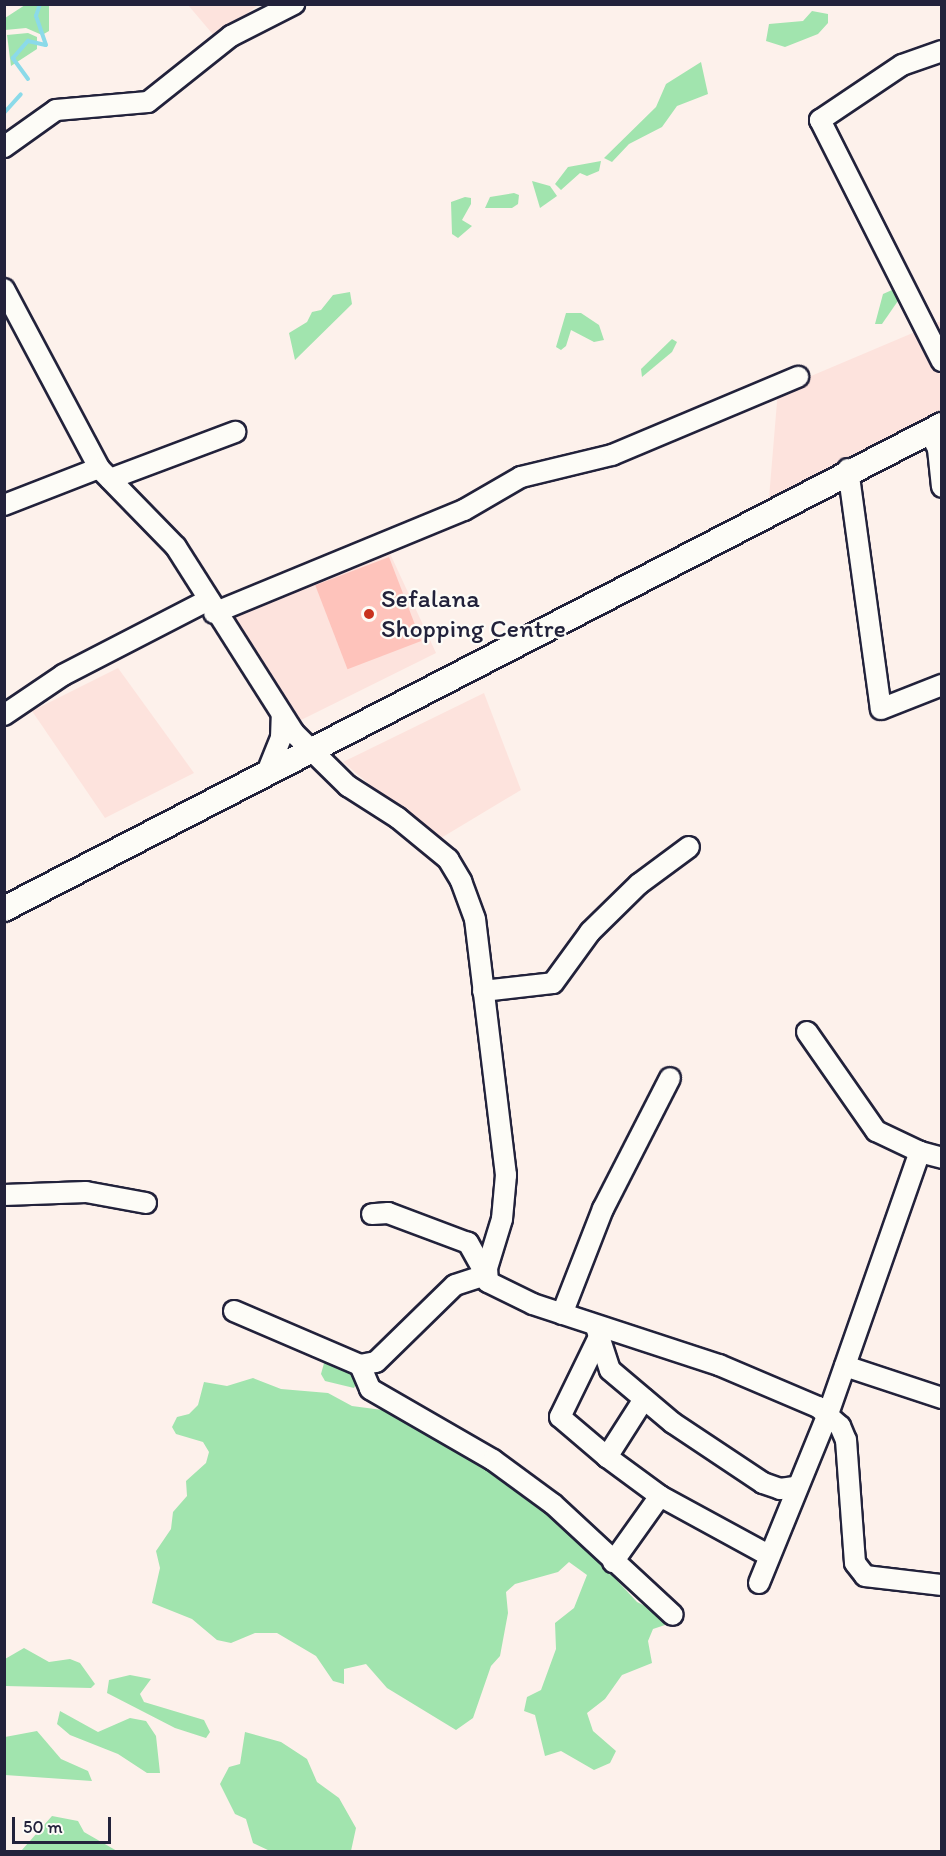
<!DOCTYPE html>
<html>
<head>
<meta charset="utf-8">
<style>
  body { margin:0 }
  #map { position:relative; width:946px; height:1856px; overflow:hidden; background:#fdf1eb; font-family:Itim,sans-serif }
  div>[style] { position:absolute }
  .built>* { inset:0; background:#fde3dd }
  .green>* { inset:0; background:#a1e4ae }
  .stream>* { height:4px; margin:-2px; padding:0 2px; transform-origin:2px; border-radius:2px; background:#8bdae9 }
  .building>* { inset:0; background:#fec3bb; transform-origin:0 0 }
  .roads { filter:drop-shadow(2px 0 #22223b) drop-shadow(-2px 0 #22223b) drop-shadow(0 2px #22223b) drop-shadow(0 -2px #22223b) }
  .minor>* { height:20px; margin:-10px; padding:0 10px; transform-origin:10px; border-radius:10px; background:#fdfcf7 }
  .major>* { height:24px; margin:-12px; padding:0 12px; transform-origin:12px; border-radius:12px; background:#fdfcf7 }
  .dots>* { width:16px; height:16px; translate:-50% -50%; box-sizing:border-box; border:3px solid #fdfcf7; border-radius:50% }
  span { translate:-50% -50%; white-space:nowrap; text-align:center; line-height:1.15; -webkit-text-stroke:4.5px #fdfcf7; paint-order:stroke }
  .poi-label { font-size:26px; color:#22223b }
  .left { translate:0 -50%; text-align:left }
  .frame { position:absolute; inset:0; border:6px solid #22223b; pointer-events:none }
  .scale { position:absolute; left:12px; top:1817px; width:99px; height:27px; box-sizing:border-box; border:3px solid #22223b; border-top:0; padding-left:8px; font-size:18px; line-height:21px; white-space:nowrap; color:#22223b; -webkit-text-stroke:4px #fdfcf7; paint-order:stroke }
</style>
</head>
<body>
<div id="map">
  <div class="built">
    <i style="clip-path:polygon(188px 5px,258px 5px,216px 38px)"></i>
    <i style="clip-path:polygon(941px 321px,941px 410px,769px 498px,778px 390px)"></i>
    <i style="clip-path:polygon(387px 547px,436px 653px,301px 720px,229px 611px)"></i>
    <i style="clip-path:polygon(118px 668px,194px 773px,105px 818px,32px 711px)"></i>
    <i style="clip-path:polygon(484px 693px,521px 790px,436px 841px,343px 762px)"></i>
  </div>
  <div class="green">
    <i style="clip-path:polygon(25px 5px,49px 5px,49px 31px,42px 35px,26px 28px,5px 30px,5px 18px)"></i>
    <i style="clip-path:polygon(812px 11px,828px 14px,828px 23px,818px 34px,785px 47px,766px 41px,769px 24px,803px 21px)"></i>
    <i style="clip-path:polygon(28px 33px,37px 37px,37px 49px,11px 66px,7px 35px)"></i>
    <i style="clip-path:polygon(701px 62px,708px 94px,677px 106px,662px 127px,629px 144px,612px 162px,604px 158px,656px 107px,666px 84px)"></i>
    <i style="clip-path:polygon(601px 161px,599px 171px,587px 176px,580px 173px,561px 190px,555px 184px,568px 167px)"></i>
    <i style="clip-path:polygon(532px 181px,550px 186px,557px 196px,540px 208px)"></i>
    <i style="clip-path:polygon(514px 193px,519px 195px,518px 204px,512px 208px,485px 208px,490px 197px)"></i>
    <i style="clip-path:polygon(465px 197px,471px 198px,471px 204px,462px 220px,472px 226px,458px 238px,452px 234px,451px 202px)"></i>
    <i style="clip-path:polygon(892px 290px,900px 298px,882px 324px,875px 324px,883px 294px)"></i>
    <i style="clip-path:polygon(350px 292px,352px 304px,295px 360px,289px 333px,307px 322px,312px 312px,321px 310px,333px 295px)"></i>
    <i style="clip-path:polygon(566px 313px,581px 313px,599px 325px,604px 340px,594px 342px,571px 330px,566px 346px,561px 350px,556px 347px)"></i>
    <i style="clip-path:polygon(672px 339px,677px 342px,672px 352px,642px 377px,641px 369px)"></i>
    <i style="clip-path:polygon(326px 1356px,348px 1362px,358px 1380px,354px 1388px,325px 1381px,321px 1374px)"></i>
    <i style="clip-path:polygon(253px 1378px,281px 1389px,328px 1393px,352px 1406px,390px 1411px,461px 1455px,489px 1466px,543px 1505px,558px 1526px,570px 1530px,637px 1602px,667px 1617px,668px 1624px,653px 1629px,648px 1641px,652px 1663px,622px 1675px,605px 1699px,587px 1713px,593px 1731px,616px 1751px,610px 1763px,594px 1770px,561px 1751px,545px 1756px,535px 1715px,524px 1711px,527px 1697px,541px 1690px,556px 1649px,555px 1623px,574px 1608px,587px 1575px,569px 1562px,558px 1572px,515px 1584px,506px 1592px,508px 1613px,500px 1656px,491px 1666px,473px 1718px,456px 1730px,387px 1688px,366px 1664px,344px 1669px,344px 1684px,333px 1681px,316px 1656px,277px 1633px,255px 1633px,231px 1643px,217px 1640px,192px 1619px,152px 1603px,160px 1568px,156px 1551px,171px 1529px,173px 1512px,187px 1496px,186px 1481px,206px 1463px,209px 1452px,203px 1442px,176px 1434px,172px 1427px,177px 1417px,189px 1414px,198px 1405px,204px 1382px,227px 1386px)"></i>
    <i style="clip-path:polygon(24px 1648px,49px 1662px,70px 1659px,80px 1663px,95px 1684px,91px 1688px,5px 1686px,5px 1659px)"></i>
    <i style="clip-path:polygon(130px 1675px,151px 1679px,140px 1694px,144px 1702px,204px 1720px,210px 1732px,206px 1738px,175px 1728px,107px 1693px,109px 1680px)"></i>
    <i style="clip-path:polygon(60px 1711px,98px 1732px,130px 1718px,146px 1721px,156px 1736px,160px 1773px,147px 1773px,118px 1754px,70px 1735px,57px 1724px)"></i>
    <i style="clip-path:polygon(37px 1731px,61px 1759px,88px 1771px,92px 1781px,5px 1775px,5px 1737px)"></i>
    <i style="clip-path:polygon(245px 1732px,281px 1742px,307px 1759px,317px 1782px,339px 1798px,356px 1828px,351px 1851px,270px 1851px,253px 1843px,246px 1819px,235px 1814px,220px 1784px,229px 1767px,240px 1764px)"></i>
    <i style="clip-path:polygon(52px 1816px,78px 1821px,84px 1832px,117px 1851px,21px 1851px)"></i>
  </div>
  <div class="stream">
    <i style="left:28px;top:79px;width:26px;rotate:-126deg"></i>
    <i style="left:13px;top:58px;width:23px;rotate:-49deg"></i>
    <i style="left:28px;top:41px;width:18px;rotate:13deg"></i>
    <i style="left:46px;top:45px;width:31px;rotate:-109deg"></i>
    <i style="left:36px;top:16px;width:13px;rotate:-72deg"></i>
    <i style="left:4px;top:113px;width:25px;rotate:-48deg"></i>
  </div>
  <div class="building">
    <i style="left:389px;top:557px;width:90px;height:79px;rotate:69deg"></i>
  </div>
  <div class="roads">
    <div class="minor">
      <i style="left:942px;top:51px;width:42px;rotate:160.7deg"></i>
      <i style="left:902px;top:65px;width:99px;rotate:146.1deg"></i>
      <i style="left:820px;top:120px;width:270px;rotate:63.2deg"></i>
      <i style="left:4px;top:147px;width:64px;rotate:-35.4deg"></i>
      <i style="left:56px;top:110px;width:92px;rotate:-5deg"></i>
      <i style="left:148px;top:102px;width:106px;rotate:-38.5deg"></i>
      <i style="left:231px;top:36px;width:71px;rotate:-26.9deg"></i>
      <i style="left:4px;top:289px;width:203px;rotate:62deg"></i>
      <i style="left:99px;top:468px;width:110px;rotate:45.7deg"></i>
      <i style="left:176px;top:547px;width:220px;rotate:57.6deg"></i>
      <i style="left:294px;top:733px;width:76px;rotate:44.5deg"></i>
      <i style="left:348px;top:786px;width:59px;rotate:32.6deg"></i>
      <i style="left:398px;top:818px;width:65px;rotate:39.4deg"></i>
      <i style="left:448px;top:859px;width:26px;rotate:59deg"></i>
      <i style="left:461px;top:881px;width:40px;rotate:69.8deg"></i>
      <i style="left:475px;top:919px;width:258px;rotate:83.1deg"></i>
      <i style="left:506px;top:1175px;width:44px;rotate:95.2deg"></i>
      <i style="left:502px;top:1219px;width:51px;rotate:107deg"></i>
      <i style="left:487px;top:1268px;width:14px;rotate:86deg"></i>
      <i style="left:488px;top:1282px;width:50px;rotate:26.1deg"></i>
      <i style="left:533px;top:1304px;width:196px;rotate:18.2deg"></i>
      <i style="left:719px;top:1365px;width:108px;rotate:23deg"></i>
      <i style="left:818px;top:1407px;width:29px;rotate:41deg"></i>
      <i style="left:840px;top:1426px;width:15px;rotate:67deg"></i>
      <i style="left:846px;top:1440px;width:123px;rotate:85.8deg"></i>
      <i style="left:855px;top:1563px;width:16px;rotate:52deg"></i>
      <i style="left:865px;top:1576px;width:78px;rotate:6.7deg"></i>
      <i style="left:929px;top:431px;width:20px;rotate:63deg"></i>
      <i style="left:938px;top:449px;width:38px;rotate:84deg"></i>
      <i style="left:848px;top:469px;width:242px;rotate:82.2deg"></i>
      <i style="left:881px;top:709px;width:66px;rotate:-21.5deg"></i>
      <i style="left:110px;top:479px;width:134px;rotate:-20.6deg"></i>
      <i style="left:4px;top:505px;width:102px;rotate:-21.3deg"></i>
      <i style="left:214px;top:613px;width:270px;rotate:-22.4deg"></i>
      <i style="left:464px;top:510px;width:66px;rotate:-30.1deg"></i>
      <i style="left:521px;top:477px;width:94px;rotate:-13.6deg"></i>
      <i style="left:612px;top:455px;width:202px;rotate:-22.8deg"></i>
      <i style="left:4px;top:715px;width:71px;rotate:-34.1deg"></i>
      <i style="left:63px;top:675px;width:163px;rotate:-27.3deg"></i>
      <i style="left:268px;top:770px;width:35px;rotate:-68deg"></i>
      <i style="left:281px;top:738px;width:23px;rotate:-88deg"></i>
      <i style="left:483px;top:991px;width:70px;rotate:-6.5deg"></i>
      <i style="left:553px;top:983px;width:63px;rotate:-54deg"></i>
      <i style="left:590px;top:932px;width:69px;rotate:-44.4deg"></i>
      <i style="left:639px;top:884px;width:62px;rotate:-36.5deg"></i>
      <i style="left:807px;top:1032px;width:121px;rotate:55.1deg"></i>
      <i style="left:876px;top:1131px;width:49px;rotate:25.5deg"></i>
      <i style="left:4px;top:1195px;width:82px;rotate:-2.1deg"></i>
      <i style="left:86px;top:1192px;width:61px;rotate:10.4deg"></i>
      <i style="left:234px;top:1311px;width:137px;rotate:23.2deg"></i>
      <i style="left:360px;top:1365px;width:16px;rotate:-11deg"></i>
      <i style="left:376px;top:1362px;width:110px;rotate:-44.3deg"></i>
      <i style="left:455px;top:1285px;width:33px;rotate:-18deg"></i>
      <i style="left:486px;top:1275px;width:37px;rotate:-119deg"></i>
      <i style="left:468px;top:1243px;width:85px;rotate:-159.4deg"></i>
      <i style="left:388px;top:1213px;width:16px;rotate:176deg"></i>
      <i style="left:562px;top:1314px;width:113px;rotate:-68.7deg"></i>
      <i style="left:603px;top:1209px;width:147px;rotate:-62.9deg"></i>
      <i style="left:596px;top:1327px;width:45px;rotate:72deg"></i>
      <i style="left:610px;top:1370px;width:82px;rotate:40.1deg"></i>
      <i style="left:673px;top:1423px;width:108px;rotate:33.7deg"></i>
      <i style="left:763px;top:1483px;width:18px;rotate:19deg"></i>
      <i style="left:780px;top:1489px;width:15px;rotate:-8deg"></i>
      <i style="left:599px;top:1337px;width:89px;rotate:116deg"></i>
      <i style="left:560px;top:1417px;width:62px;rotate:40.4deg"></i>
      <i style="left:360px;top:1365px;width:26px;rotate:67deg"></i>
      <i style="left:370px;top:1389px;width:142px;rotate:30deg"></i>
      <i style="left:493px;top:1460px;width:74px;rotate:36.3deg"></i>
      <i style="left:553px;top:1504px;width:163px;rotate:42.8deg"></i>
      <i style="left:845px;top:1366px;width:102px;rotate:18.3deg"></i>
      <i style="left:644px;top:1399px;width:69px;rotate:122.5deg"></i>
      <i style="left:607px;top:1457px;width:66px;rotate:36.3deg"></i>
      <i style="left:613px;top:1562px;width:81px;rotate:-54.5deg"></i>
      <i style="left:660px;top:1496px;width:123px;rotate:28.6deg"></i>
      <i style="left:759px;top:1583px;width:183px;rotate:-67.8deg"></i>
      <i style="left:828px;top:1414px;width:278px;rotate:-70.7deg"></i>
      <i style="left:920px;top:1152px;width:23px;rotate:15deg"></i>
    </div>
    <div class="major">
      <i style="left:4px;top:909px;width:1056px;rotate:-27.29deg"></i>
    </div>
  </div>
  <div class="dots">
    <i style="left:369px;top:614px;background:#c8321e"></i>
  </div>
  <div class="poi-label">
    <span class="left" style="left:381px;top:614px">Sefalana<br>Shopping Centre</span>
  </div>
  <div class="frame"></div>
  <div class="scale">50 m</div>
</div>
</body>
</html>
